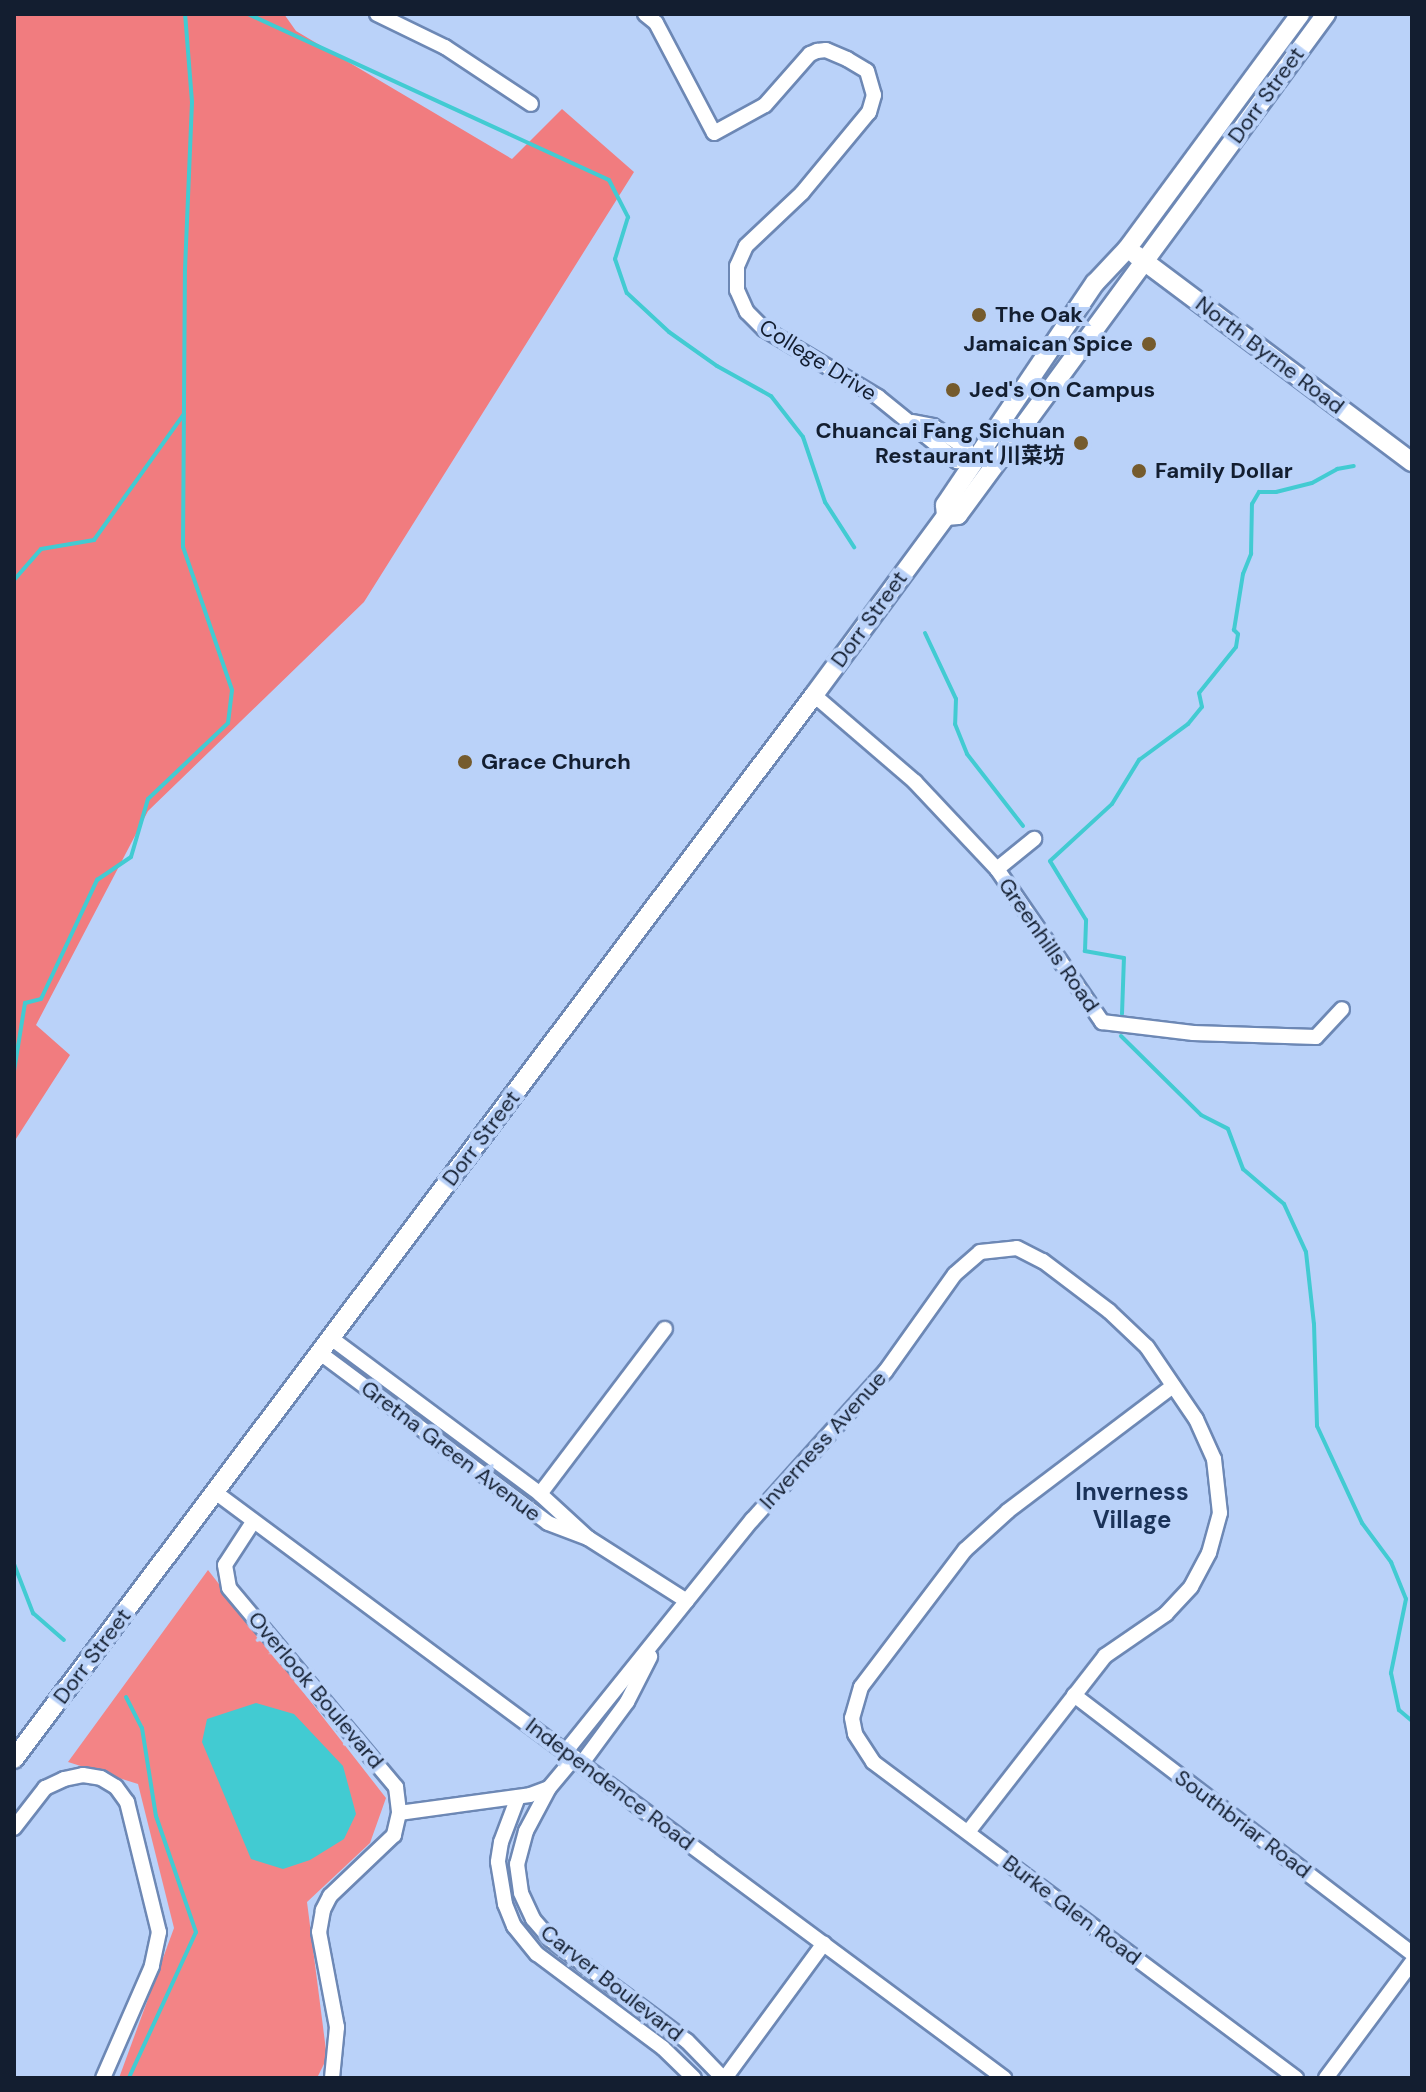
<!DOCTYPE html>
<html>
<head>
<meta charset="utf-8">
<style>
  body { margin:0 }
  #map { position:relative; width:1426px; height:2092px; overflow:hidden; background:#bad2f9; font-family:"DM Sans","Noto Sans SC",sans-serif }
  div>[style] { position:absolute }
  .green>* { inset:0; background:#f38486 }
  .forest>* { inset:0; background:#f17c7f }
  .water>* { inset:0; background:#42cbd2 }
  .stream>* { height:4px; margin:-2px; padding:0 2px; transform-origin:2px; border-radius:2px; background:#42cbd2 }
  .roads { filter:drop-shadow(2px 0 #6d88b5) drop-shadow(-2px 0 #6d88b5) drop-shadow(0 2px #6d88b5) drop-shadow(0 -2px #6d88b5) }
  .minor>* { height:14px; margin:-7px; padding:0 7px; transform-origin:7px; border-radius:7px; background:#fff }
  .major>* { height:18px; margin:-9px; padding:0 9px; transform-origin:9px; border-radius:9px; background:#fff }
  .dots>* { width:22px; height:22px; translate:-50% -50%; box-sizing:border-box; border:4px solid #bad2f9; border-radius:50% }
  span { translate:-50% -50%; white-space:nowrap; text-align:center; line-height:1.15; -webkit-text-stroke:8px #bad2f9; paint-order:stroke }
  .street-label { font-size:22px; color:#131e30 }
  .poi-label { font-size:22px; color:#131e30; font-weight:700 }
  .left { translate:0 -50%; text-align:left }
  .right { translate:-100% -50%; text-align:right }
  .neighbourhood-label { font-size:24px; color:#1a3258; font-weight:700 }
  .frame { position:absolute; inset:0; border:16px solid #131e30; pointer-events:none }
</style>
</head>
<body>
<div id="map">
  <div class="green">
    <i style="clip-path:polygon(208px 1570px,386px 1798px,370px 1843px,307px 1902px,327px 2058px,317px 2078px,119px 2078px,174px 1928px,138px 1784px,68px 1762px)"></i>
  </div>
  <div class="forest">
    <i style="clip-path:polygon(19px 14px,284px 14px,296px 31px,512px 159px,562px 109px,634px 172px,364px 602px,148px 811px,36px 1025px,70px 1055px,14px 1142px,14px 18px)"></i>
  </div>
  <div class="water">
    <i style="clip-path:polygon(256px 1703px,294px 1714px,343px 1766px,356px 1814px,344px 1839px,310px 1860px,283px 1869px,251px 1859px,202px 1742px,207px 1719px)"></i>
  </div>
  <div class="stream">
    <i style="left:248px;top:14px;width:397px;rotate:24.7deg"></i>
    <i style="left:609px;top:180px;width:42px;rotate:62.8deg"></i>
    <i style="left:628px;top:217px;width:44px;rotate:107.2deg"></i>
    <i style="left:615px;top:259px;width:36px;rotate:71deg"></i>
    <i style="left:627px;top:293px;width:57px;rotate:42.9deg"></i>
    <i style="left:669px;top:332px;width:59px;rotate:35.3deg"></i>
    <i style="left:717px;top:366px;width:62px;rotate:29.1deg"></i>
    <i style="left:771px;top:396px;width:52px;rotate:52deg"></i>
    <i style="left:803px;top:437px;width:69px;rotate:71.3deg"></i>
    <i style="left:825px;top:502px;width:54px;rotate:57.2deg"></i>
    <i style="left:14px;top:580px;width:41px;rotate:-48.9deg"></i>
    <i style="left:41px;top:549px;width:54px;rotate:-9.6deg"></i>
    <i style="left:94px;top:540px;width:155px;rotate:-54.5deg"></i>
    <i style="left:925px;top:633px;width:73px;rotate:64.8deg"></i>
    <i style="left:956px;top:699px;width:25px;rotate:92deg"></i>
    <i style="left:955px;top:724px;width:32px;rotate:68deg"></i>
    <i style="left:967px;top:754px;width:91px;rotate:52.1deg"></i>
    <i style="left:1122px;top:1014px;width:56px;rotate:-88deg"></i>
    <i style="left:1124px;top:958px;width:40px;rotate:-170deg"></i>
    <i style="left:1085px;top:951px;width:31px;rotate:-88deg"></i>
    <i style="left:1086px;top:920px;width:69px;rotate:-121.4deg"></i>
    <i style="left:1050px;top:861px;width:84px;rotate:-42.6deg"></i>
    <i style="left:1112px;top:804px;width:52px;rotate:-58.5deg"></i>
    <i style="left:1139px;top:760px;width:61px;rotate:-36.3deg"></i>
    <i style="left:1188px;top:724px;width:22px;rotate:-51deg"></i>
    <i style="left:1202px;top:707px;width:14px;rotate:-102deg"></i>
    <i style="left:1199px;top:693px;width:59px;rotate:-51.2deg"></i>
    <i style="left:1236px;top:647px;width:13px;rotate:-81deg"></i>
    <i style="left:1238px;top:634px;width:6px;rotate:-135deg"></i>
    <i style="left:1234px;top:630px;width:57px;rotate:-80.9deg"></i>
    <i style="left:1243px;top:574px;width:22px;rotate:-68deg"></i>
    <i style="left:1251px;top:554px;width:50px;rotate:-88.9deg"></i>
    <i style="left:1252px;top:504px;width:14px;rotate:-60deg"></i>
    <i style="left:1259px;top:492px;width:17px"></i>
    <i style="left:1276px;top:492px;width:37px;rotate:-14deg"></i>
    <i style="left:1312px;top:483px;width:29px;rotate:-29deg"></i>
    <i style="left:1337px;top:469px;width:17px;rotate:-10deg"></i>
    <i style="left:1121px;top:1036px;width:112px;rotate:44.6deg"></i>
    <i style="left:1201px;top:1115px;width:30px;rotate:27deg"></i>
    <i style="left:1228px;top:1129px;width:43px;rotate:69.4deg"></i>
    <i style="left:1243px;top:1169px;width:54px;rotate:40.5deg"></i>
    <i style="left:1284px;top:1204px;width:53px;rotate:65.4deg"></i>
    <i style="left:1306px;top:1252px;width:72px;rotate:83.7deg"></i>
    <i style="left:1314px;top:1324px;width:102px;rotate:88.3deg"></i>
    <i style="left:1317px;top:1426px;width:107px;rotate:65.1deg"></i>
    <i style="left:1362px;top:1523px;width:49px;rotate:53.4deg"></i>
    <i style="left:1391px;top:1562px;width:40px;rotate:68deg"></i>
    <i style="left:1406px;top:1599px;width:76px;rotate:101.5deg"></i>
    <i style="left:1391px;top:1673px;width:38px;rotate:78deg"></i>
    <i style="left:1399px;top:1710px;width:17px;rotate:40deg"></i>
    <i style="left:14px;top:1071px;width:69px;rotate:-80.8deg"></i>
    <i style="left:25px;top:1003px;width:16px;rotate:-14deg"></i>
    <i style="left:41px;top:999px;width:132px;rotate:-64.8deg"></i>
    <i style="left:97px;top:880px;width:41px;rotate:-34.1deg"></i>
    <i style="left:131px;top:857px;width:60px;rotate:-73.7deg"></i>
    <i style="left:148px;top:799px;width:110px;rotate:-43.5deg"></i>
    <i style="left:228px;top:723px;width:33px;rotate:-83deg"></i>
    <i style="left:232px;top:690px;width:151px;rotate:-108.9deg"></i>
    <i style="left:183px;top:547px;width:278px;rotate:-89.6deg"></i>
    <i style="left:185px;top:269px;width:167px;rotate:-87.6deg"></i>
    <i style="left:192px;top:102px;width:88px;rotate:-94.5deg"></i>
    <i style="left:14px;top:1564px;width:53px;rotate:68.8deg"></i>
    <i style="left:33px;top:1613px;width:41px;rotate:41.1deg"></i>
    <i style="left:126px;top:1697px;width:35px;rotate:63deg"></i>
    <i style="left:142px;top:1728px;width:89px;rotate:81deg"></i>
    <i style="left:156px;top:1816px;width:123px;rotate:71deg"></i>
    <i style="left:196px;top:1932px;width:161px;rotate:114.7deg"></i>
  </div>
  <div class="roads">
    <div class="minor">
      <i style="left:377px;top:14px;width:76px;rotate:25.9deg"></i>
      <i style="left:445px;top:47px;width:103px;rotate:33.5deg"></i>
      <i style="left:645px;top:14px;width:14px;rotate:39deg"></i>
      <i style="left:656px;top:23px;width:124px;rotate:62.2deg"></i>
      <i style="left:714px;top:133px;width:58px;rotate:-28.8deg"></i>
      <i style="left:765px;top:105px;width:68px;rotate:-48.6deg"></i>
      <i style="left:810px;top:54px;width:8px;rotate:-23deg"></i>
      <i style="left:817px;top:51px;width:9px;rotate:-6deg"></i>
      <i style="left:826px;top:50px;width:23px;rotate:23deg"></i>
      <i style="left:847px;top:59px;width:23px;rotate:31deg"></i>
      <i style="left:867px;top:71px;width:25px;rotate:74deg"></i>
      <i style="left:874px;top:95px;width:18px;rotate:106deg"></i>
      <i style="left:869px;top:112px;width:105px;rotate:129.6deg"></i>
      <i style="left:802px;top:193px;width:77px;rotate:136.6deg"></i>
      <i style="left:746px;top:246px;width:22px;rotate:114deg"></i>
      <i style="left:737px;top:266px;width:24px;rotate:90deg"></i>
      <i style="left:737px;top:290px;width:24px;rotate:66deg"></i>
      <i style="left:747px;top:312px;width:24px;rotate:45deg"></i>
      <i style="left:764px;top:329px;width:133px;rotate:30.8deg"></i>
      <i style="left:878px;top:397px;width:102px;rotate:39deg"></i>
      <i style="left:957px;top:461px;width:9px;rotate:-18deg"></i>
      <i style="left:913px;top:422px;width:20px;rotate:11deg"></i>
      <i style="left:933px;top:426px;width:40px;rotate:34deg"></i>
      <i style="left:966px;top:448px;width:10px;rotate:90deg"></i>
      <i style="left:966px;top:458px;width:9px;rotate:41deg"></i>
      <i style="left:814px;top:695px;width:133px;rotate:40.7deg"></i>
      <i style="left:915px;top:782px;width:120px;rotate:46.7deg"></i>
      <i style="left:997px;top:869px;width:186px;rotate:55.5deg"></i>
      <i style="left:1102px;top:1022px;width:92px;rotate:6.9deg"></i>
      <i style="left:1193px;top:1033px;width:123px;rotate:1.9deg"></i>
      <i style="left:1316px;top:1037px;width:38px;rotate:-47deg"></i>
      <i style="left:997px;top:869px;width:48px;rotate:-39deg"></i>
      <i style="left:331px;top:1338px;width:261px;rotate:36.7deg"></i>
      <i style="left:540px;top:1494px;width:65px;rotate:42.5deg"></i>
      <i style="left:588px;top:1538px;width:117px;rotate:32.5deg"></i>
      <i style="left:320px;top:1353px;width:284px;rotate:36.7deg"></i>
      <i style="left:548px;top:1523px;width:43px;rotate:20.6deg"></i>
      <i style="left:1173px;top:1386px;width:207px;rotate:142.9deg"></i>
      <i style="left:1008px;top:1511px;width:58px;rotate:137.8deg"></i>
      <i style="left:965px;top:1550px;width:172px;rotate:127.2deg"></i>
      <i style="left:861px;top:1687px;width:32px;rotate:106deg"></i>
      <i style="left:852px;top:1718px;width:16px;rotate:79deg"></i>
      <i style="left:855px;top:1734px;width:33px;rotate:57deg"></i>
      <i style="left:873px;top:1762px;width:528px;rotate:36.76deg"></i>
      <i style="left:215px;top:1492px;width:983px;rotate:36.6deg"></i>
      <i style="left:540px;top:1494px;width:207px;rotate:-52.9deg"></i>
      <i style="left:253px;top:1522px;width:51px;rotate:123.1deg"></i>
      <i style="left:225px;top:1565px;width:23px;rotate:80deg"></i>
      <i style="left:229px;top:1588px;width:260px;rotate:50deg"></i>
      <i style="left:396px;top:1787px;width:26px;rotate:83deg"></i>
      <i style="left:399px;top:1813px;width:23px;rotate:103deg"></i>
      <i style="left:394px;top:1835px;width:88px;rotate:136.4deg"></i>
      <i style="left:330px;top:1896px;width:16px;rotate:117deg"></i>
      <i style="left:323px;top:1910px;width:22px;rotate:100deg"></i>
      <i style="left:319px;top:1932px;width:97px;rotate:79.3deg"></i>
      <i style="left:337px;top:2027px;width:51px;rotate:95.6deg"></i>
      <i style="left:1074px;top:1695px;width:425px;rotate:37.4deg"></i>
      <i style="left:566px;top:1751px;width:297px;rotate:-51.2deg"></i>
      <i style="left:752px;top:1520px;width:199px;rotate:-48.1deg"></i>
      <i style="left:885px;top:1372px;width:120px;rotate:-54.5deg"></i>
      <i style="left:955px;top:1274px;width:33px;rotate:-41deg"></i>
      <i style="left:980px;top:1252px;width:37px;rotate:-6deg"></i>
      <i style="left:1017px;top:1248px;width:29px;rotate:27deg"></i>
      <i style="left:1043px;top:1261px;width:83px;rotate:37.1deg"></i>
      <i style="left:1109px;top:1311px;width:52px;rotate:43.5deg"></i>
      <i style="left:1147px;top:1347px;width:87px;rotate:55.8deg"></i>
      <i style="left:1196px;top:1419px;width:44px;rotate:65.8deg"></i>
      <i style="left:1214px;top:1459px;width:54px;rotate:83.7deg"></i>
      <i style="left:1220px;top:1513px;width:41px;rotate:105.4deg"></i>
      <i style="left:1209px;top:1553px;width:38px;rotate:118deg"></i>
      <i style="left:1191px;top:1587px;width:37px;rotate:133deg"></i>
      <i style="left:1166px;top:1614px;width:74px;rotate:145.5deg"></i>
      <i style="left:1105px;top:1656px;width:223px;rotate:127.9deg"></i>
      <i style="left:582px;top:1763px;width:76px;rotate:-53.6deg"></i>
      <i style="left:627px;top:1702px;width:51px;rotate:-62.9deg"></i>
      <i style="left:549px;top:1788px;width:49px;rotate:118.1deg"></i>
      <i style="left:526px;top:1831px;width:34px;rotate:105deg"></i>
      <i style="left:517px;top:1864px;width:29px;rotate:82deg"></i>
      <i style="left:521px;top:1893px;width:29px;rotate:65deg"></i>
      <i style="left:533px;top:1919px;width:28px;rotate:49deg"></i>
      <i style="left:551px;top:1940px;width:169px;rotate:36.6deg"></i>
      <i style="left:687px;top:2041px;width:52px;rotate:45.8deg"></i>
      <i style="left:518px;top:1797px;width:48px;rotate:110.7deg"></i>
      <i style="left:501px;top:1842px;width:20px;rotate:99deg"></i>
      <i style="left:498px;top:1862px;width:43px;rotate:80.5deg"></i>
      <i style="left:505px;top:1904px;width:24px;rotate:68deg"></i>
      <i style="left:514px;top:1926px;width:36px;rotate:51deg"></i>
      <i style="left:537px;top:1954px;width:157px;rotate:36.7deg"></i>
      <i style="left:663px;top:2048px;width:43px;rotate:44.1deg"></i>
      <i style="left:399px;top:1813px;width:132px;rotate:-7.8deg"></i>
      <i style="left:530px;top:1795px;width:20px;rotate:-20deg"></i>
      <i style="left:549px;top:1788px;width:40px;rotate:-50deg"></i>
      <i style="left:14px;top:1828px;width:51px;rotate:-52.2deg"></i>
      <i style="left:45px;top:1788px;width:21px;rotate:-25deg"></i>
      <i style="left:64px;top:1779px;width:19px;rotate:-12deg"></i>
      <i style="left:83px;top:1775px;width:18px;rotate:9deg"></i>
      <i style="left:101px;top:1778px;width:17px;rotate:31deg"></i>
      <i style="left:116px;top:1787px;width:19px;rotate:54deg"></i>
      <i style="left:127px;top:1802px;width:134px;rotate:76.2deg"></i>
      <i style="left:159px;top:1932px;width:35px;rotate:102deg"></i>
      <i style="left:152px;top:1966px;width:122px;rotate:113.6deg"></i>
      <i style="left:725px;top:2078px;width:167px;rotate:-53.7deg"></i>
      <i style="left:1326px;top:2078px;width:144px;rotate:-53.4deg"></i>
    </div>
    <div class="major">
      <i style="left:1136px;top:255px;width:345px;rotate:36.9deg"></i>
      <i style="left:946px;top:516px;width:12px;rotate:-5deg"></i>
      <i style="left:958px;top:515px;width:622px;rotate:-53.7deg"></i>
      <i style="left:14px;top:1759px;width:1331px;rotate:-53.06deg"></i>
      <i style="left:814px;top:695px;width:222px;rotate:-53.6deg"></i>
      <i style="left:946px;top:516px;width:11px;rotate:-95deg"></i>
      <i style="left:945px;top:505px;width:268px;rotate:-56deg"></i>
      <i style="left:1095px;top:283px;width:47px;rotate:-46.7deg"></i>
      <i style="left:1127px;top:249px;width:292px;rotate:-53.6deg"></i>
    </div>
  </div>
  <div class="dots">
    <i style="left:979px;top:315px;background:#755b2d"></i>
    <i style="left:1149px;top:344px;background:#755b2d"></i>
    <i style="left:953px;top:390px;background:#755b2d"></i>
    <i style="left:1081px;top:443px;background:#755b2d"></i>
    <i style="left:1139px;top:471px;background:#755b2d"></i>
    <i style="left:465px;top:762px;background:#755b2d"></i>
  </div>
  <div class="street-label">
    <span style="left:1266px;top:95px;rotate:-54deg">Dorr Street</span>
    <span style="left:1270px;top:355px;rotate:37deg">North Byrne Road</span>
    <span style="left:818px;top:360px;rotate:32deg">College Drive</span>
    <span style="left:869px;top:619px;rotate:-54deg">Dorr Street</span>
    <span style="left:1049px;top:945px;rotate:55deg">Greenhills Road</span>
    <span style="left:481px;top:1138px;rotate:-53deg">Dorr Street</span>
    <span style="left:823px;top:1440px;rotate:-48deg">Inverness Avenue</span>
    <span style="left:451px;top:1451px;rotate:37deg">Gretna Green Avenue</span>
    <span style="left:92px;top:1656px;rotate:-53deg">Dorr Street</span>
    <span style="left:316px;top:1690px;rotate:50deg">Overlook Boulevard</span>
    <span style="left:610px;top:1784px;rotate:37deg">Independence Road</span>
    <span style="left:1243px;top:1824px;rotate:37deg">Southbriar Road</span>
    <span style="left:1072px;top:1910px;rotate:37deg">Burke Glen Road</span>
    <span style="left:612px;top:1983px;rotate:38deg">Carver Boulevard</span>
  </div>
  <div class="poi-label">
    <span class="left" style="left:995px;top:315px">The Oak</span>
    <span class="right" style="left:1133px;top:344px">Jamaican Spice</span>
    <span class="left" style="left:969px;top:390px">Jed's On Campus</span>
    <span class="right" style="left:1065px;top:443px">Chuancai Fang Sichuan<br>Restaurant 川菜坊</span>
    <span class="left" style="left:1155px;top:471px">Family Dollar</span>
    <span class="left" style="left:481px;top:762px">Grace Church</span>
  </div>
  <div class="neighbourhood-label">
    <span style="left:1132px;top:1506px">Inverness<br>Village</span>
  </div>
  <div class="frame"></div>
</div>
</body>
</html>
